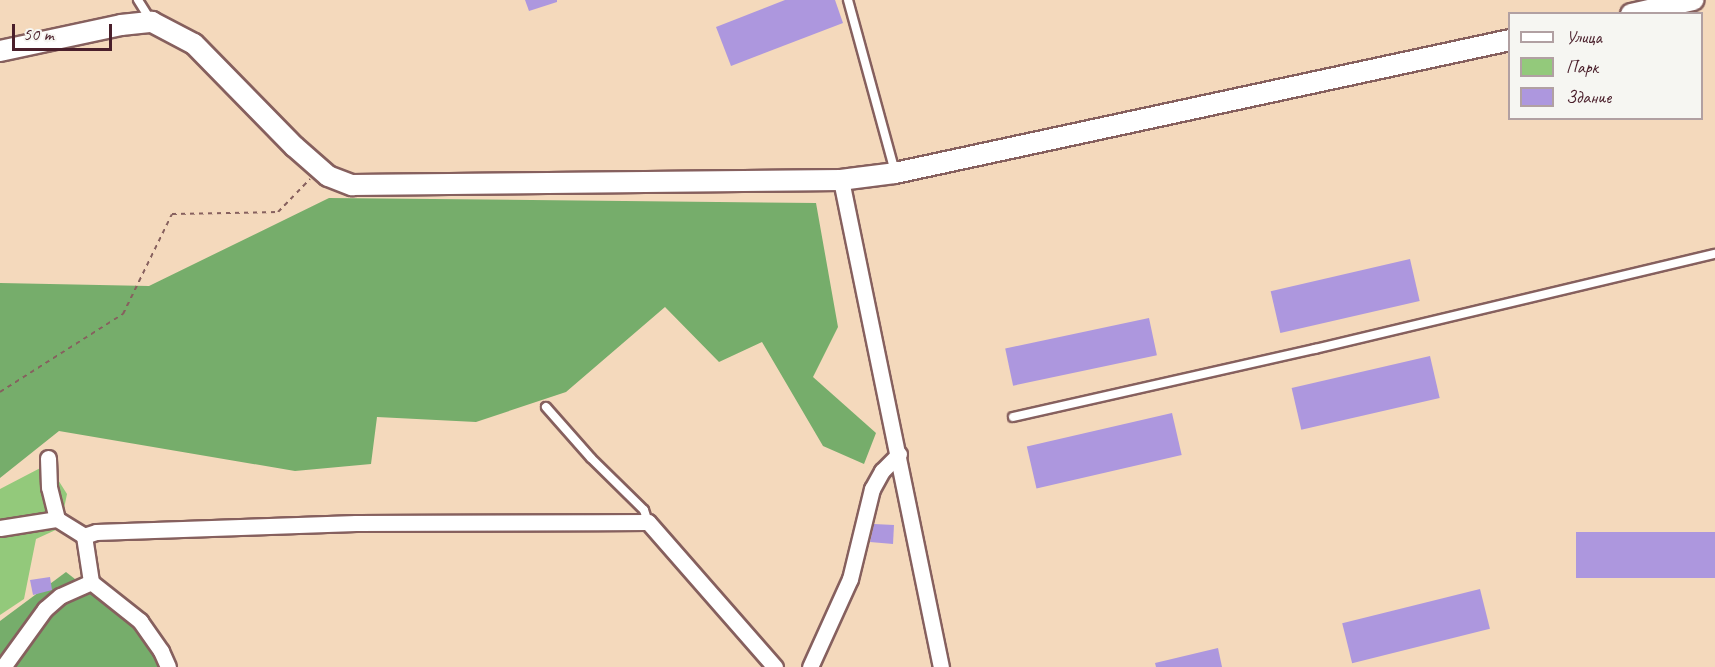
<!DOCTYPE html>
<html>
<head>
<meta charset="utf-8">
<style>
  body { margin:0 }
  #map { position:relative; width:1715px; height:667px; overflow:hidden; background:#f4d9bc; font-family:Caveat,sans-serif }
  div>[style] { position:absolute }
  .green>* { inset:0; background:#93c97b }
  .forest>* { inset:0; background:#76ad6b }
  .building>* { inset:0; background:#ad97de; transform-origin:0 0 }
  .path>* { height:2px; margin-top:-1px; transform-origin:0; background:repeating-linear-gradient(90deg,#86605e 0 4.5px,transparent 0 9px) }
  .roads { filter:drop-shadow(2px 0 #86605e) drop-shadow(-2px 0 #86605e) drop-shadow(0 2px #86605e) drop-shadow(0 -2px #86605e) }
  .lane>* { height:8px; margin:-4px; padding:0 4px; transform-origin:4px; border-radius:4px; background:#fff }
  .street>* { height:15px; margin:-7.5px; padding:0 7.5px; transform-origin:7.5px; border-radius:7.5px; background:#fff }
  .secondary>* { height:20px; margin:-10px; padding:0 10px; transform-origin:10px; border-radius:10px; background:#fff }
  span { translate:-50% -50%; white-space:nowrap; text-align:center; line-height:1.15; -webkit-text-stroke:6px #f6f6f2; paint-order:stroke }
  .legend { position:absolute; left:1508px; top:12px; width:195px; height:108px; box-sizing:border-box; background:#f6f6f2; border:2px solid #b1a0a2; margin:0; padding:8px 10px; list-style:none; font-size:18px; color:#4a1f2b }
  .legend li { display:flex; align-items:center; gap:12px; height:30px }
  .legend b { width:30px; border:2px solid #b1a0a2 }
  .scale { position:absolute; left:12px; top:24px; width:100px; height:27px; box-sizing:border-box; border:3px solid #4a1f2b; border-top:0; padding-left:8px; font-size:18px; line-height:21px; white-space:nowrap; color:#4a1f2b; -webkit-text-stroke:4px #f6f6f2; paint-order:stroke }
</style>
</head>
<body>
<div id="map">
  <div class="green">
    <i style="clip-path:polygon(48px 464px,67px 494px,60px 528px,36px 539px,24px 599px,0 615px,0 489px)"></i>
  </div>
  <div class="forest">
    <i style="clip-path:polygon(329px 198px,816px 203px,838px 327px,813px 377px,876px 433px,864px 464px,823px 446px,762px 342px,719px 362px,665px 307px,566px 392px,476px 422px,377px 417px,371px 464px,295px 471px,59px 431px,0 478px,0 283px,149px 286px)"></i>
    <i style="clip-path:polygon(66px 572px,149px 637px,160px 667px,0 667px,0 621px)"></i>
  </div>
  <div class="building">
    <i style="clip-path:polygon(525px 0,557px 0,557px 2px,529px 11px)"></i>
    <i style="clip-path:polygon(785px 0,835px 0,843px 23px,731px 66px,716px 27px)"></i>
    <i style="left:1410px;top:259px;width:43px;height:143px;rotate:77deg"></i>
    <i style="left:1149px;top:318px;width:38px;height:147px;rotate:78deg"></i>
    <i style="left:1430px;top:356px;width:43px;height:142px;rotate:77deg"></i>
    <i style="left:1172px;top:413px;width:43px;height:149px;rotate:77deg"></i>
    <i style="clip-path:polygon(874px 524px,894px 525px,893px 544px,870px 542px)"></i>
    <i style="left:1715px;top:532px;width:46px;height:139px;rotate:90deg"></i>
    <i style="clip-path:polygon(50px 577px,52px 590px,33px 595px,30px 580px)"></i>
    <i style="left:1480px;top:589px;width:41px;height:142px;rotate:76deg"></i>
    <i style="clip-path:polygon(1218px 648px,1222px 667px,1156px 667px,1155px 663px)"></i>
  </div>
  <div class="path">
    <i style="left:0;top:392px;width:146px;rotate:-32.4deg"></i>
    <i style="left:123px;top:314px;width:111px;rotate:-63.9deg"></i>
    <i style="left:172px;top:214px;width:106px;rotate:-1.1deg"></i>
    <i style="left:278px;top:212px;width:46px;rotate:-45.9deg"></i>
  </div>
  <div class="roads">
    <div class="lane">
      <i style="left:138px;top:0;width:25px;rotate:58deg"></i>
      <i style="left:848px;top:0;width:178px;rotate:74.7deg"></i>
      <i style="left:546px;top:407px;width:68px;rotate:48.6deg"></i>
      <i style="left:591px;top:458px;width:74px;rotate:44.5deg"></i>
      <i style="left:644px;top:510px;width:13px;rotate:72deg"></i>
      <i style="left:1013px;top:417px;width:310px;rotate:-12.7deg"></i>
      <i style="left:1315px;top:349px;width:411px;rotate:-13.4deg"></i>
    </div>
    <div class="street">
      <i style="left:841px;top:180px;width:497px;rotate:78.4deg"></i>
      <i style="left:57px;top:519px;width:32px;rotate:32deg"></i>
      <i style="left:84px;top:536px;width:47px;rotate:81.3deg"></i>
      <i style="left:0;top:528px;width:58px;rotate:-9deg"></i>
      <i style="left:57px;top:519px;width:33px;rotate:-104deg"></i>
      <i style="left:49px;top:487px;width:29px;rotate:-92deg"></i>
      <i style="left:84px;top:536px;width:13px;rotate:-18deg"></i>
      <i style="left:96px;top:532px;width:260px;rotate:-2deg"></i>
      <i style="left:356px;top:523px;width:292px;rotate:-0.2deg"></i>
      <i style="left:648px;top:522px;width:193px;rotate:48.8deg"></i>
      <i style="left:91px;top:582px;width:63px;rotate:38.5deg"></i>
      <i style="left:140px;top:621px;width:37px;rotate:55deg"></i>
      <i style="left:161px;top:651px;width:17px;rotate:66deg"></i>
      <i style="left:3px;top:667px;width:72px;rotate:-54.1deg"></i>
      <i style="left:45px;top:609px;width:20px;rotate:-41deg"></i>
      <i style="left:60px;top:596px;width:34px;rotate:-24deg"></i>
      <i style="left:810px;top:667px;width:97px;rotate:-65.6deg"></i>
      <i style="left:850px;top:579px;width:93px;rotate:-76.3deg"></i>
      <i style="left:872px;top:489px;width:21px;rotate:-61deg"></i>
      <i style="left:882px;top:471px;width:24px;rotate:-45deg"></i>
    </div>
    <div class="secondary">
      <i style="left:1631px;top:14px;width:64px;rotate:-12.7deg"></i>
      <i style="left:0;top:51px;width:124px;rotate:-12.1deg"></i>
      <i style="left:121px;top:25px;width:31px;rotate:-6deg"></i>
      <i style="left:152px;top:22px;width:47px;rotate:27.6deg"></i>
      <i style="left:194px;top:44px;width:144px;rotate:45.6deg"></i>
      <i style="left:295px;top:147px;width:44px;rotate:41.3deg"></i>
      <i style="left:328px;top:176px;width:26px;rotate:21deg"></i>
      <i style="left:352px;top:185px;width:489px;rotate:-0.6deg"></i>
      <i style="left:841px;top:180px;width:54px;rotate:-7.4deg"></i>
      <i style="left:895px;top:173px;width:629px;rotate:-12.2deg"></i>
    </div>
  </div>
  <ul class="legend">
  <li><b style="height:8px;background:#fff"></b>Улица</li>
  <li><b style="height:16px;background:#93c97b"></b>Парк</li>
  <li><b style="height:16px;background:#ad97de"></b>Здание</li>
  </ul>
  <div class="scale">50 m</div>
</div>
</body>
</html>
